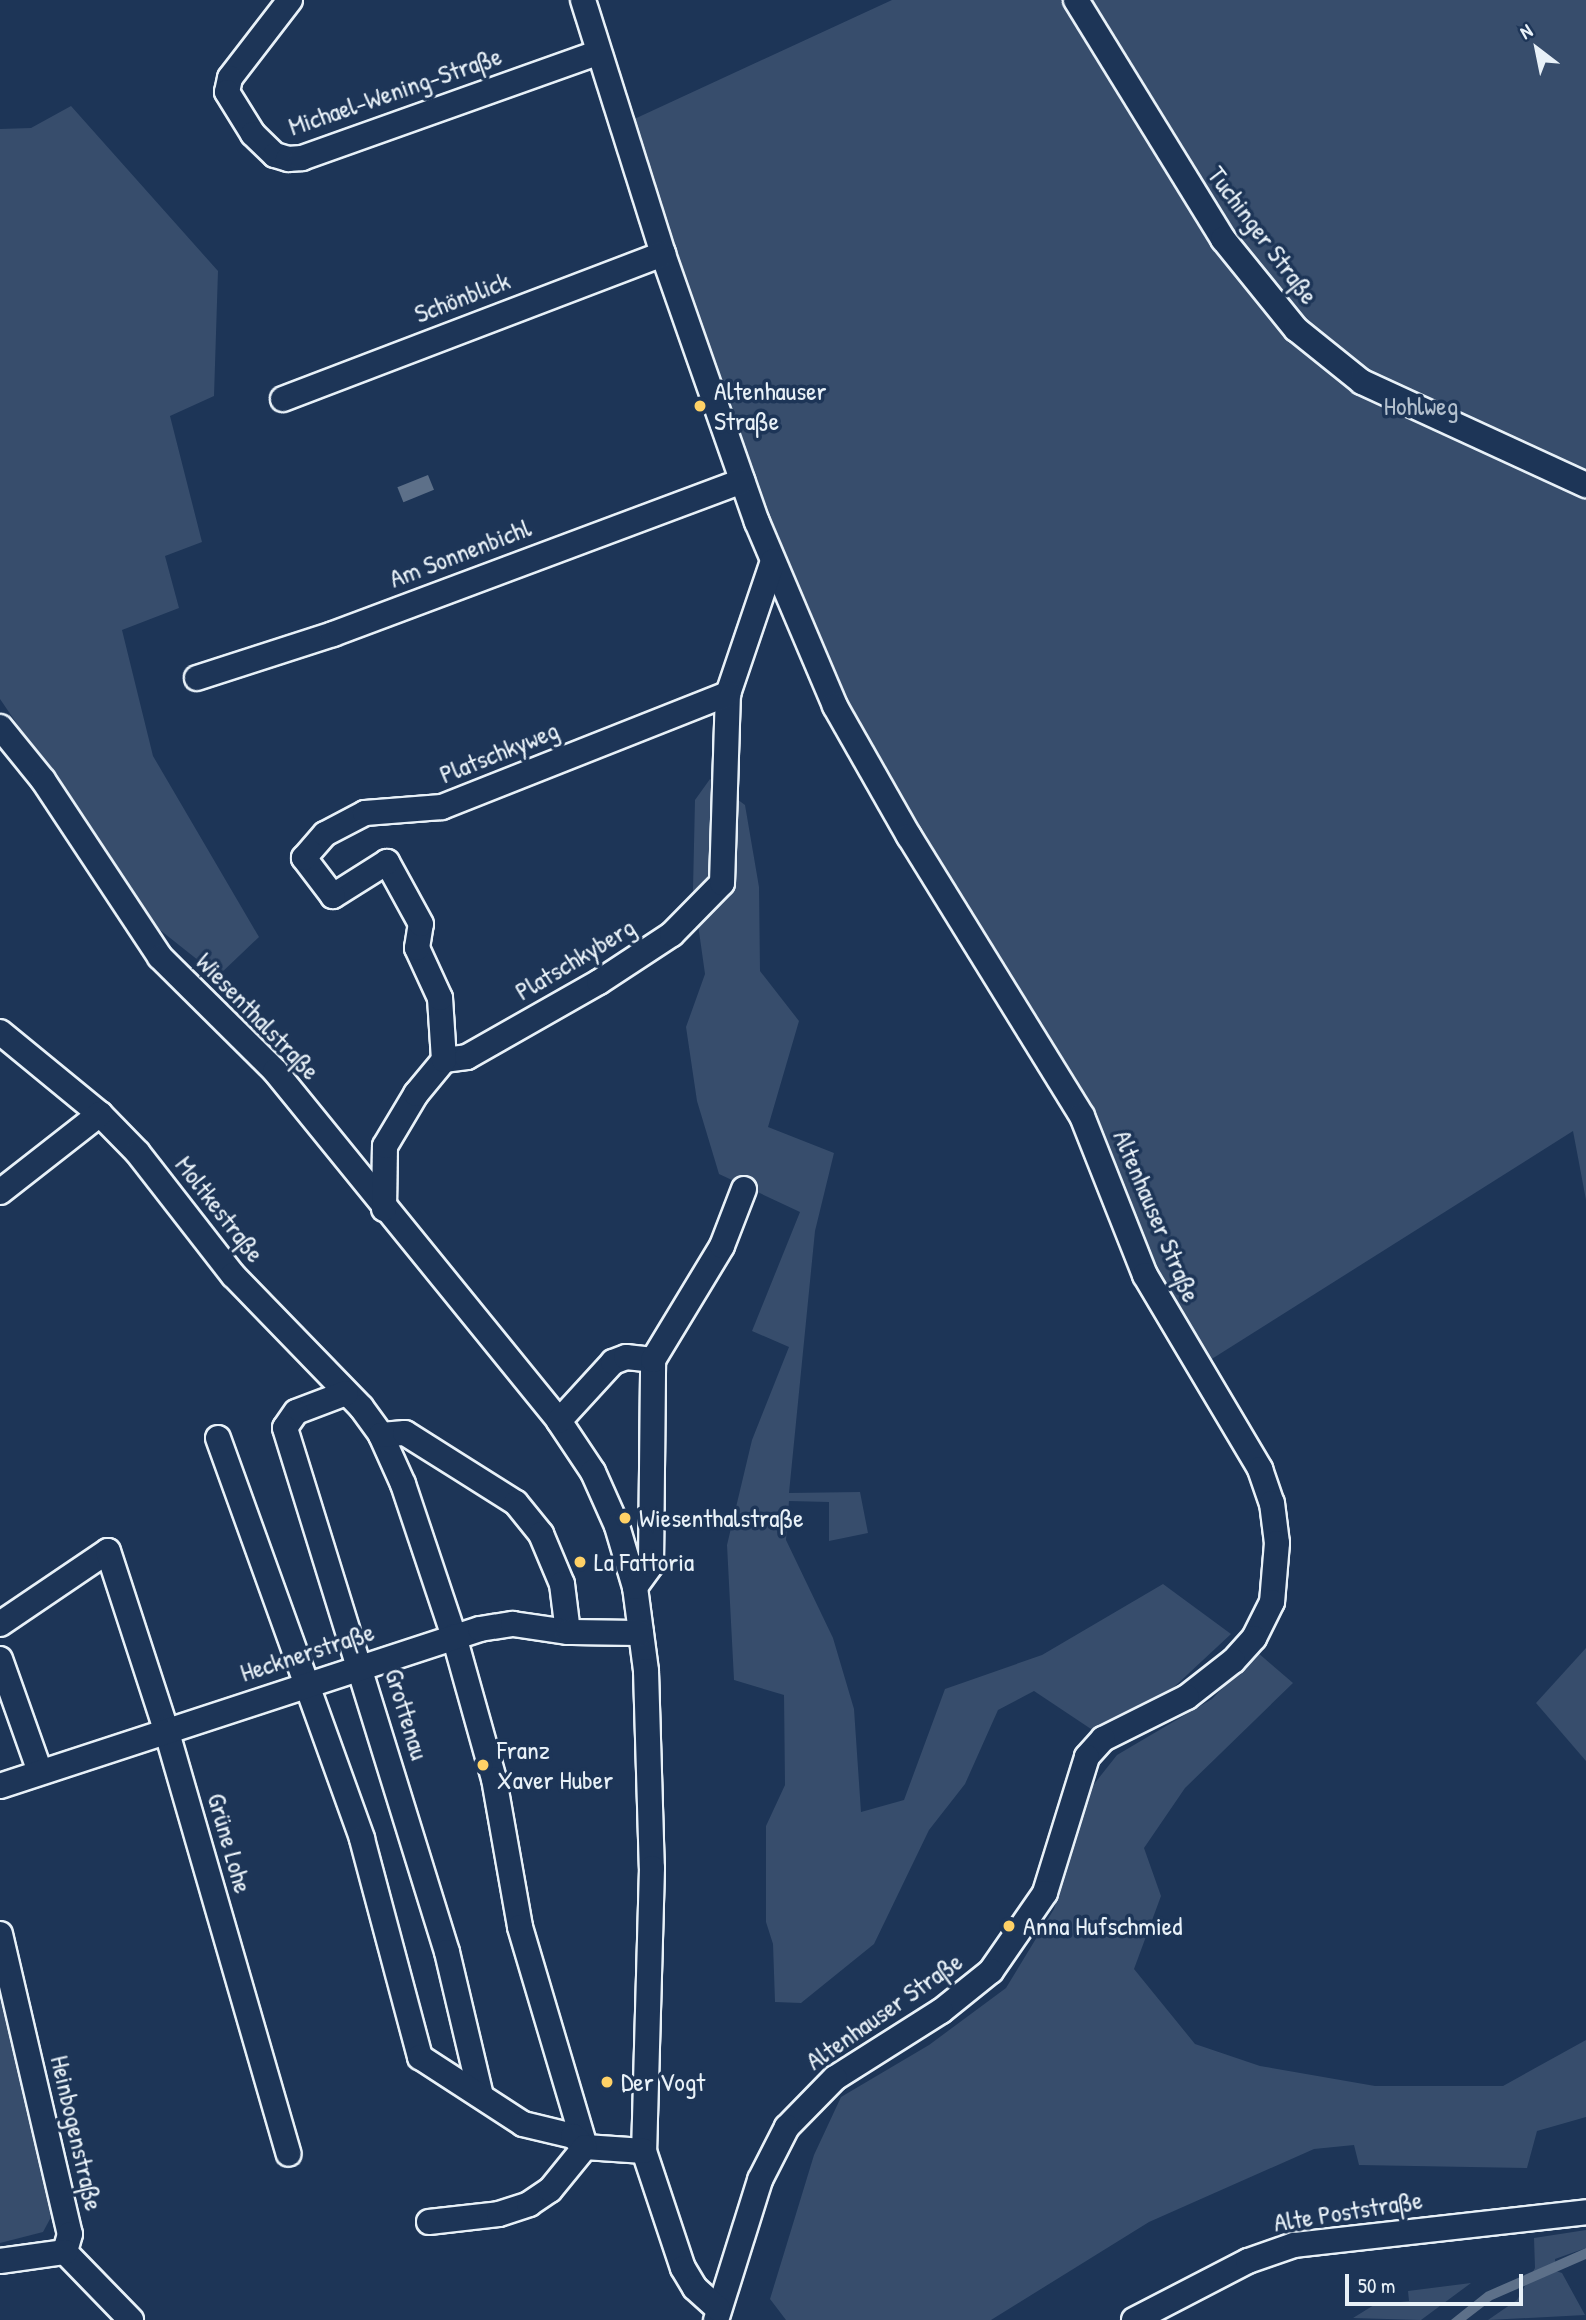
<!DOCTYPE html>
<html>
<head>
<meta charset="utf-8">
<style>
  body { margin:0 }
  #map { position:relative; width:1586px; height:2320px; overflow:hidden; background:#1d3557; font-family:"Patrick Hand",sans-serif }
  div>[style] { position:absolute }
  .green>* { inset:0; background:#374d6c }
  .water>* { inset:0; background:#5d7089; transform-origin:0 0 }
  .roads { filter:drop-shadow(2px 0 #e8f1f8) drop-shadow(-2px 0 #e8f1f8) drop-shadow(0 2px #e8f1f8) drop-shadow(0 -2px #e8f1f8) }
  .street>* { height:24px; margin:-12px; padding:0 12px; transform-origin:12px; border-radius:12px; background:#1d3557 }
  .dots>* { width:19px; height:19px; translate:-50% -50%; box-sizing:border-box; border:4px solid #1d3557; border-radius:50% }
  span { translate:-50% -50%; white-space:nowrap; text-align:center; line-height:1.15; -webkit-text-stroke:7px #1d3557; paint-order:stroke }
  .street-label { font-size:26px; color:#e8f1f8 }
  .poi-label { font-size:26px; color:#e8f1f8 }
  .left { translate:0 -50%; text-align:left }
  .park-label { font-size:26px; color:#b3c0ce }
  .north { position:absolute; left:1502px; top:14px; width:70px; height:70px; -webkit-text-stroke:5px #1d3557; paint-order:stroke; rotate:328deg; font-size:19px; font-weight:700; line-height:28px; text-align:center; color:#e8f1f8 }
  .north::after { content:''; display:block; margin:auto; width:24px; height:32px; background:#e8f1f8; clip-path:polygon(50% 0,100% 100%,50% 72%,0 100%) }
  .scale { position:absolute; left:1345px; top:2274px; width:178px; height:32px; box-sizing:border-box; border:4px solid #e8f1f8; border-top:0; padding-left:9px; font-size:21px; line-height:24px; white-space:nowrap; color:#e8f1f8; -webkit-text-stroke:5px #1d3557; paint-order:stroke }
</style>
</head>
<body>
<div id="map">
  <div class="green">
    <i style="clip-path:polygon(892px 0,1586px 0,1586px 1200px,1573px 1131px,1207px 1362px,1167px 1293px,1101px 1130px,1075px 1080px,888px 784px,844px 701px,775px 537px,630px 121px)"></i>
    <i style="clip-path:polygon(71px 106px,218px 271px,214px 396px,170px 416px,202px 542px,165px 556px,179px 608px,122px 630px,153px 756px,259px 937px,218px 976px,155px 926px,0 699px,0 129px,31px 128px)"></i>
    <i style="clip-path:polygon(710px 779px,745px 805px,759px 887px,760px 971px,799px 1021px,768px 1127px,834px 1153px,815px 1231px,789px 1493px,860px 1492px,868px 1533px,829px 1541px,829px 1502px,789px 1501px,786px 1540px,833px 1638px,854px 1709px,861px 1812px,904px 1800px,945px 1689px,1042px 1655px,1163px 1584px,1231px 1634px,1173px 1688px,1091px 1729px,1034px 1691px,998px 1710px,965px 1784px,929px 1830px,874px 1944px,801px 2003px,775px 2002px,773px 1944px,766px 1922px,766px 1826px,785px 1785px,784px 1695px,734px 1680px,727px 1545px,752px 1440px,789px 1347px,752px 1331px,800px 1212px,719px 1174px,697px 1101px,686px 1027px,705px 974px,693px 889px,695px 800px)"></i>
    <i style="clip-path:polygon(1586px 1648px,1586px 1761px,1536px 1703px)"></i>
    <i style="clip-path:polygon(1257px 1652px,1293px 1683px,1185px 1788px,1144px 1848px,1161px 1896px,1134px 1969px,1195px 2044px,1260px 2066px,1375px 2086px,1503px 2086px,1586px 2040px,1586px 2117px,1537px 2131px,1527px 2168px,1359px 2165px,1354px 2145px,1314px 2149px,1149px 2222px,991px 2320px,786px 2320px,770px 2299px,814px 2155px,841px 2097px,929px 2045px,1006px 1988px,1054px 1909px,1083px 1798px,1117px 1755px,1212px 1699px)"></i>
    <i style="clip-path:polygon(0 1998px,52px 2200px,50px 2219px,43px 2232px,0 2243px)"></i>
    <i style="clip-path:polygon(1586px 2230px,1586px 2248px,1555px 2259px,1556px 2271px,1562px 2273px,1585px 2315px,1488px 2320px,1517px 2300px,1535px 2268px,1534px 2238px)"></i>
    <i style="clip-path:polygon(1471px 2283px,1421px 2320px,1353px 2318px,1374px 2305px,1409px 2301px,1408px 2291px)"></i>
  </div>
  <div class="water">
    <i style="left:428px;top:475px;width:16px;height:33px;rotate:68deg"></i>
    <i style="clip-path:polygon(1586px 2248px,1586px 2259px,1492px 2300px,1466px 2320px,1451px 2320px,1486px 2292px)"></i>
  </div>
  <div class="roads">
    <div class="street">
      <i style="left:290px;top:0;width:98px;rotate:127.6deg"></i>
      <i style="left:230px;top:78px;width:14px;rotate:102deg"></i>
      <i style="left:227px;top:92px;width:49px;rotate:58.2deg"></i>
      <i style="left:253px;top:134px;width:30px;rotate:44deg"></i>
      <i style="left:275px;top:155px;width:14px;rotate:17deg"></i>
      <i style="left:288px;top:159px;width:14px;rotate:-4deg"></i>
      <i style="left:302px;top:158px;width:313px;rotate:-19.6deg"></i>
      <i style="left:583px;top:0;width:266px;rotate:72.5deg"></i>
      <i style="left:663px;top:254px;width:284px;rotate:70.7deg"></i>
      <i style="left:757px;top:522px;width:200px;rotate:67deg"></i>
      <i style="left:835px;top:706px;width:150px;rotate:60.4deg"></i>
      <i style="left:909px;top:836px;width:329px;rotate:58.3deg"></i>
      <i style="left:1082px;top:1116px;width:171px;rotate:68.4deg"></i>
      <i style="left:1145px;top:1275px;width:226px;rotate:59.3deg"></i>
      <i style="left:1260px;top:1469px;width:36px;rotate:71deg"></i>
      <i style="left:1272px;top:1503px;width:40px;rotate:82.9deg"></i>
      <i style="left:1277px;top:1543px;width:59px;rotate:94.8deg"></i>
      <i style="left:1272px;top:1602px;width:40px;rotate:116.6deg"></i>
      <i style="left:1254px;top:1638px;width:31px;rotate:132deg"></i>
      <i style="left:1233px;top:1661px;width:58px;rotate:142deg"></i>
      <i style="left:1187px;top:1697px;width:94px;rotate:153.4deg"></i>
      <i style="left:1103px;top:1739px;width:24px;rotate:132deg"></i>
      <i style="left:1087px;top:1757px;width:142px;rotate:107.2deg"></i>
      <i style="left:1045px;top:1893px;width:95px;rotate:124.7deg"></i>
      <i style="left:991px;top:1971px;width:64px;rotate:141.3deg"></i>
      <i style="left:941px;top:2011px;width:125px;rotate:147.7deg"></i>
      <i style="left:835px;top:2078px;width:69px;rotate:134.4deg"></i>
      <i style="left:787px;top:2127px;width:59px;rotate:117deg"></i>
      <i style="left:760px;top:2180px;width:147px;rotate:107.4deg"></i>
      <i style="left:1076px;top:0;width:281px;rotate:58.4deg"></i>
      <i style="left:1223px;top:239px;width:116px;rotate:51deg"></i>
      <i style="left:1296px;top:329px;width:85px;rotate:38.8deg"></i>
      <i style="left:1362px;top:382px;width:247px;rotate:24.7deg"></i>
      <i style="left:283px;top:399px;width:407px;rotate:-20.9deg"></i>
      <i style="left:197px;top:678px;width:143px;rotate:-17.9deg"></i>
      <i style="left:333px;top:634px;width:437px;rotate:-20.5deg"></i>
      <i style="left:0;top:727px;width:68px;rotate:50.9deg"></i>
      <i style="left:43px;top:780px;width:212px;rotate:56.5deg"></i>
      <i style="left:160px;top:957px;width:162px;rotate:44.7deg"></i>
      <i style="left:275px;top:1071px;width:451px;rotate:50.9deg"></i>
      <i style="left:559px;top:1421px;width:61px;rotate:56.3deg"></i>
      <i style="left:593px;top:1472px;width:59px;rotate:66deg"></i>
      <i style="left:617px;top:1526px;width:64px;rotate:73.6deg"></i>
      <i style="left:635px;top:1587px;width:85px;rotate:82.5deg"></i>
      <i style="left:646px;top:1671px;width:197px;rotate:88.3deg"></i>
      <i style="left:652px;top:1868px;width:283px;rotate:91.6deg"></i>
      <i style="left:644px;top:2151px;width:123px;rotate:71.6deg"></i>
      <i style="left:683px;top:2268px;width:23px;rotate:59deg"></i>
      <i style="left:695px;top:2288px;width:31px;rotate:42deg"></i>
      <i style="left:0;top:1032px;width:129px;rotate:39.4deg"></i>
      <i style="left:100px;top:1114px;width:54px;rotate:45.7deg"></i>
      <i style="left:138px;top:1153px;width:155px;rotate:52.1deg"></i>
      <i style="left:233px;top:1275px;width:184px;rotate:45.9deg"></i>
      <i style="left:361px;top:1407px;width:34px;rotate:54deg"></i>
      <i style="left:381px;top:1435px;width:54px;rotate:65.8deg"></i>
      <i style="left:403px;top:1484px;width:160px;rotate:71.5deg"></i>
      <i style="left:454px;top:1636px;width:148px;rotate:74.4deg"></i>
      <i style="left:494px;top:1779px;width:150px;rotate:80deg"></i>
      <i style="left:520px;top:1927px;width:229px;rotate:73.5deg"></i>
      <i style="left:444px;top:1060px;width:23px;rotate:-7deg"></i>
      <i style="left:467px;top:1057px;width:152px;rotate:-29.6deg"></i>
      <i style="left:599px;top:982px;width:87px;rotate:-33.3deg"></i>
      <i style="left:672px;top:934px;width:71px;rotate:-45.6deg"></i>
      <i style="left:722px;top:883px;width:189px;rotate:-88.2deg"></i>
      <i style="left:728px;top:694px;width:140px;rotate:-71.3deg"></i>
      <i style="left:0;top:1192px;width:127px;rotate:-38deg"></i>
      <i style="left:384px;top:1209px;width:63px;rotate:-89.1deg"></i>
      <i style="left:385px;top:1146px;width:61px;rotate:-59.2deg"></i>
      <i style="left:416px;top:1094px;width:44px;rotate:-50.5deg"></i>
      <i style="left:444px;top:1060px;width:62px;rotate:-93.7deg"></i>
      <i style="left:440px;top:998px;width:55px;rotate:-114.7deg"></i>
      <i style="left:417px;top:948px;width:24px;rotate:-81deg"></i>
      <i style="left:421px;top:924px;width:71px;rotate:-118.7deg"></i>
      <i style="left:387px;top:862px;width:64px;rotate:147.8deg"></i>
      <i style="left:333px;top:896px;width:48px;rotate:-127.3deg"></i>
      <i style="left:304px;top:858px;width:32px;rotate:-49deg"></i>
      <i style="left:325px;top:834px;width:45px;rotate:-27.7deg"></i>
      <i style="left:365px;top:813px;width:77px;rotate:-4.5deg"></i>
      <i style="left:442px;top:807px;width:308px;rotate:-21.6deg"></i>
      <i style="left:346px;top:1393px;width:53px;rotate:159.2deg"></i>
      <i style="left:296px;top:1412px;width:19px;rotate:125deg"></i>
      <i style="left:285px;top:1428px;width:548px;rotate:72.82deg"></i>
      <i style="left:447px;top:1952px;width:144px;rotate:76.7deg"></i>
      <i style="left:559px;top:1421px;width:80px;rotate:-47.5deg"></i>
      <i style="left:613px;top:1362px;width:14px;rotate:-21deg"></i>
      <i style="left:626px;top:1357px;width:27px;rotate:6deg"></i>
      <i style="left:381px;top:1435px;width:24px;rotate:-5deg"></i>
      <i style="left:405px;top:1433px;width:131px;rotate:32.2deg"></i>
      <i style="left:516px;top:1503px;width:40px;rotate:51deg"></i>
      <i style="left:541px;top:1534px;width:54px;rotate:67.2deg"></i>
      <i style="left:562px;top:1584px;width:48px;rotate:82.9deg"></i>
      <i style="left:218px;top:1438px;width:426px;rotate:70.2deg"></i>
      <i style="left:362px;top:1839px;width:226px;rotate:75.1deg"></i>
      <i style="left:420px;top:2057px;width:123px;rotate:33deg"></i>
      <i style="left:523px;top:2124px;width:51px;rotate:13.5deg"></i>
      <i style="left:573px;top:2136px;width:16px;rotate:43deg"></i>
      <i style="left:585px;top:2147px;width:59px;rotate:3.9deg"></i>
      <i style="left:635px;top:1587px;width:27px;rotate:-54deg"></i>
      <i style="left:651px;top:1565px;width:205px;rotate:-89.4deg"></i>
      <i style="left:653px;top:1360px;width:133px;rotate:-58.8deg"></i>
      <i style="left:722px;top:1246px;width:61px;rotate:-68.9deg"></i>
      <i style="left:0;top:1624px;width:130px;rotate:-34.1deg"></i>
      <i style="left:108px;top:1551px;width:187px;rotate:72deg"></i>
      <i style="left:166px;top:1729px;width:442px;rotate:73.9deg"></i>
      <i style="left:0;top:1659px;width:120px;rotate:70.5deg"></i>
      <i style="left:0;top:1786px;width:505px;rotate:-18.11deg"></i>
      <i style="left:480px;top:1629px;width:33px;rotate:-9deg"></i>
      <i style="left:513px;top:1624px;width:56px;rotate:8.3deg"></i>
      <i style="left:568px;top:1632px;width:73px;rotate:0.8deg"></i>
      <i style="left:0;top:1934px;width:308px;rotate:76.9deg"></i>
      <i style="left:70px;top:2234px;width:19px;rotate:106deg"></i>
      <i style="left:429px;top:2222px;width:70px;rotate:-6.5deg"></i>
      <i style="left:499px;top:2214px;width:32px;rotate:-18deg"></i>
      <i style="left:529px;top:2204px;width:25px;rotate:-34deg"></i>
      <i style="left:550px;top:2190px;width:55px;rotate:-50.9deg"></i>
      <i style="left:65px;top:2252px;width:95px;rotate:45.9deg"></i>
      <i style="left:0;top:2261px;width:66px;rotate:-7.9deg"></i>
      <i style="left:1134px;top:2320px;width:128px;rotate:-27.4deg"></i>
      <i style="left:1248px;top:2261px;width:49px;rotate:-19.2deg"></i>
      <i style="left:1294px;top:2245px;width:294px;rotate:-6.4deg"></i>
    </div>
  </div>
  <div class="dots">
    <i style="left:700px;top:406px;background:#ffd166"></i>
    <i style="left:625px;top:1518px;background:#ffd166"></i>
    <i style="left:580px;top:1562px;background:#ffd166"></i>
    <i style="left:483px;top:1765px;background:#ffd166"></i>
    <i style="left:1009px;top:1926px;background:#ffd166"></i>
    <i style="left:607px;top:2082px;background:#ffd166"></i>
  </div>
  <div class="street-label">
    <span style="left:395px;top:91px;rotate:-19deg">Michael-Wening-Straße</span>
    <span style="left:1263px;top:235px;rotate:53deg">Tuchinger Straße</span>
    <span style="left:462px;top:297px;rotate:-21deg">Schönblick</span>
    <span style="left:460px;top:553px;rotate:-21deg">Am Sonnenbichl</span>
    <span style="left:499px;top:752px;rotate:-22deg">Platschkyweg</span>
    <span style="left:575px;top:959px;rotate:-31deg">Platschkyberg</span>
    <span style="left:258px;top:1016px;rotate:46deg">Wiesenthalstraße</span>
    <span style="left:220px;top:1209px;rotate:52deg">Moltkestraße</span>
    <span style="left:1157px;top:1216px;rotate:67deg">Altenhauser Straße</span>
    <span style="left:307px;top:1652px;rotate:-18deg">Hecknerstraße</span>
    <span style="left:407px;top:1714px;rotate:73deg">Grottenau</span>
    <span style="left:230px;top:1843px;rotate:74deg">Grüne Lohe</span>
    <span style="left:884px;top:2011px;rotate:-35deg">Altenhauser Straße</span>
    <span style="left:77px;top:2133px;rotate:77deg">Heinbogenstraße</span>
    <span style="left:1348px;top:2211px;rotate:-9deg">Alte Poststraße</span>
  </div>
  <div class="poi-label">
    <span class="left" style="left:714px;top:406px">Altenhauser<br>Straße</span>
    <span class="left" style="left:639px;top:1518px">Wiesenthalstraße</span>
    <span class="left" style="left:594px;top:1562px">La Fattoria</span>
    <span class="left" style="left:497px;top:1765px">Franz<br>Xaver Huber</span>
    <span class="left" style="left:1023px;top:1926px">Anna Hufschmied</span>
    <span class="left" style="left:621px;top:2082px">Der Vogt</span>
  </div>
  <div class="park-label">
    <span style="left:1421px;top:406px">Hohlweg</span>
  </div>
  <div class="north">N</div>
  <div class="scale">50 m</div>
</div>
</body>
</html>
